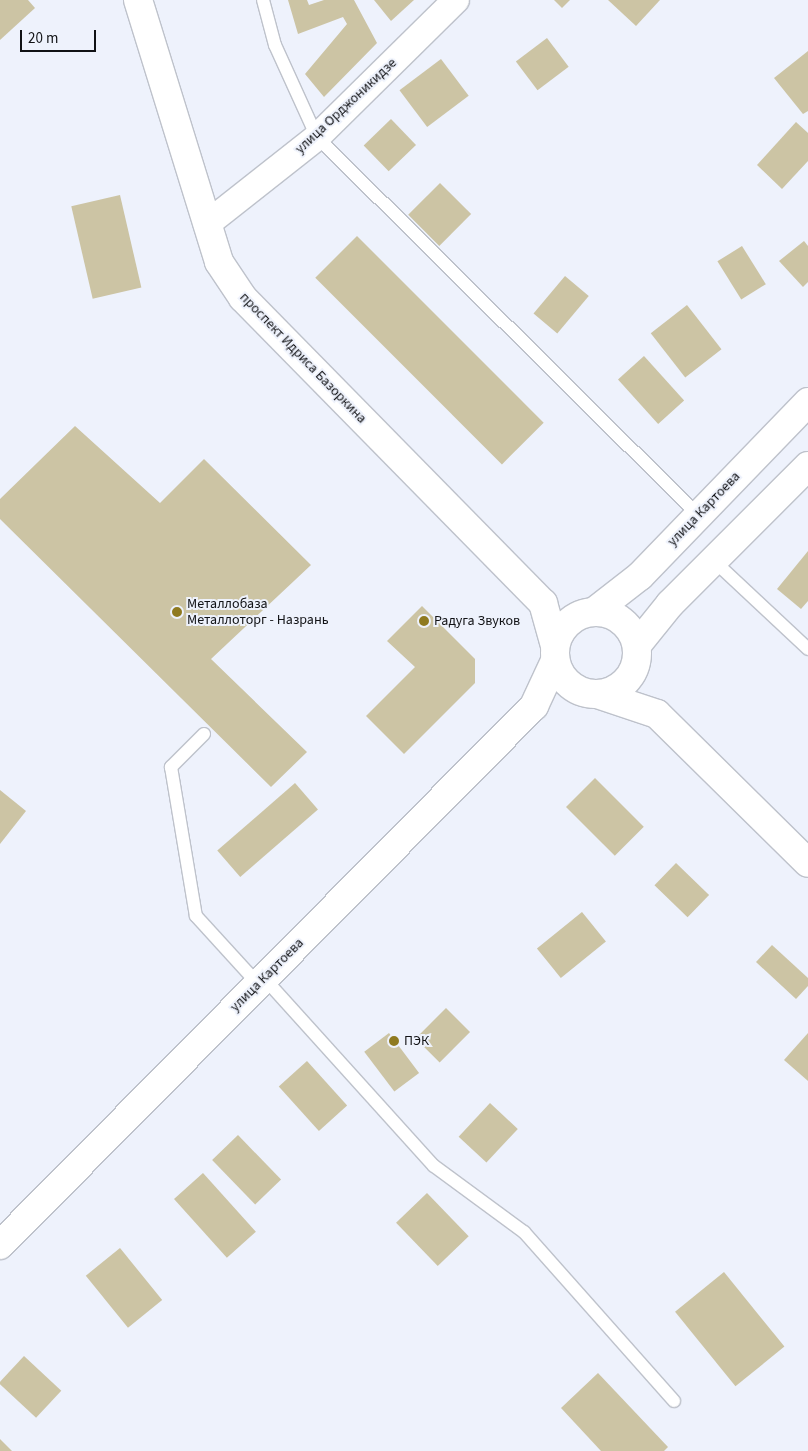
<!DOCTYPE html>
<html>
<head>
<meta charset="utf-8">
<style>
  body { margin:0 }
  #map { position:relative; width:808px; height:1451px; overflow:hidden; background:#eef2fc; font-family:"Source Sans 3",sans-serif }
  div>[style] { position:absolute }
  .building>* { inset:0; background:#ccc4a4; transform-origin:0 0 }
  .roads { filter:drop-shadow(1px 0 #bec2cb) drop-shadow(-1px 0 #bec2cb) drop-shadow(0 1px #bec2cb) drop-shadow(0 -1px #bec2cb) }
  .lane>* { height:12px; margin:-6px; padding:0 6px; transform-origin:6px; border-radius:6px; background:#fff }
  .street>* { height:26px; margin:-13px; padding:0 13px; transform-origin:13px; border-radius:13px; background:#fff }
  .secondary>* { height:28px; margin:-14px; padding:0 14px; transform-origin:14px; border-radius:14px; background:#fff }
  .secondary>.ring { margin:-14px; padding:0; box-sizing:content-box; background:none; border:28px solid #fff; border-radius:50% }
  .dots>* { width:14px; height:14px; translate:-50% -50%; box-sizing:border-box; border:2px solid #eef2fc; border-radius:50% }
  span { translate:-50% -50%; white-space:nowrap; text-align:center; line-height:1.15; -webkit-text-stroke:4px #eef2fc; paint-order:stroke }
  .street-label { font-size:14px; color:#111215 }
  .poi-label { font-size:14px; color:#111215 }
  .left { translate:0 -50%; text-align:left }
  .scale { position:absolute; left:20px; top:30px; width:76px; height:22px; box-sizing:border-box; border:2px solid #111215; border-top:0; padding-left:6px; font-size:15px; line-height:18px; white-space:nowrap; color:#111215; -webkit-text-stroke:4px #eef2fc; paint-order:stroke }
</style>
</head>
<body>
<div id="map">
  <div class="building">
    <i style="clip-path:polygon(0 0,28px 0,35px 8px,0 40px)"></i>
    <i style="clip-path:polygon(288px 0,307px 0,309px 5px,324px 0,354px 0,377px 43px,324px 97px,305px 74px,347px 24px,343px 17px,298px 34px)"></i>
    <i style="clip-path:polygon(374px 0,414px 0,391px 21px)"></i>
    <i style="clip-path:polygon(554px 0,570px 0,562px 8px)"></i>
    <i style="clip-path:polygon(608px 0,660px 0,636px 26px)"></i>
    <i style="left:547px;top:38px;width:36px;height:39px;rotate:53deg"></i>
    <i style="clip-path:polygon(808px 51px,808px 111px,803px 114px,774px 78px)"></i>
    <i style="left:441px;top:59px;width:46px;height:52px;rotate:53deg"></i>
    <i style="left:391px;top:119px;width:36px;height:38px;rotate:46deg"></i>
    <i style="clip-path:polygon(796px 122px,808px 133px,808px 161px,782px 189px,757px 165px)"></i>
    <i style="left:440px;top:183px;width:44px;height:45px;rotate:45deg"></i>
    <i style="left:120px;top:195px;width:95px;height:50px;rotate:77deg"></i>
    <i style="left:357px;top:236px;width:264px;height:59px;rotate:45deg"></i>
    <i style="clip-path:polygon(804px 241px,808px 246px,808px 282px,803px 287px,779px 261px)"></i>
    <i style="left:742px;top:246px;width:45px;height:29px;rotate:58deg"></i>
    <i style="left:565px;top:276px;width:31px;height:49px;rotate:40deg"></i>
    <i style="left:687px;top:305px;width:56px;height:46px;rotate:52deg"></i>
    <i style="left:644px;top:356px;width:60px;height:35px;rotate:48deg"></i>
    <i style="clip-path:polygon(75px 426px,160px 503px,204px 459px,311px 565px,211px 659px,307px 752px,271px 787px,0 519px,0 499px)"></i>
    <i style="clip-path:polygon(808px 551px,808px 601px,801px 609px,777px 589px)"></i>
    <i style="clip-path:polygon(422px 606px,475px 659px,475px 683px,404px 754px,366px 716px,415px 667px,387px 641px)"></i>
    <i style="left:595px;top:778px;width:69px;height:41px;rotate:45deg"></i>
    <i style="left:295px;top:783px;width:35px;height:103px;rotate:49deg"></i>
    <i style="clip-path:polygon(0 790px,26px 811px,0 844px)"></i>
    <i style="left:676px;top:863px;width:46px;height:31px;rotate:44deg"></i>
    <i style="left:582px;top:912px;width:38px;height:58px;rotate:51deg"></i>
    <i style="clip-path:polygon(772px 945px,808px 978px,808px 986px,796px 999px,756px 962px)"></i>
    <i style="left:446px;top:1008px;width:34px;height:43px;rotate:45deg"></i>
    <i style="left:389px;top:1033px;width:50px;height:31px;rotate:53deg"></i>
    <i style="clip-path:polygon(808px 1033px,808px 1081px,784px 1060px)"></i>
    <i style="left:307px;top:1061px;width:60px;height:38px;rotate:48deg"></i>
    <i style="left:490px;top:1103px;width:38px;height:46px;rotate:43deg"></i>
    <i style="left:238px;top:1135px;width:62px;height:36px;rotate:46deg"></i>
    <i style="left:203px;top:1173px;width:79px;height:39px;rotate:48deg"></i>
    <i style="left:427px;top:1193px;width:60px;height:43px;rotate:46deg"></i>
    <i style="left:120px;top:1248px;width:67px;height:44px;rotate:51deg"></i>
    <i style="left:724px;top:1272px;width:96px;height:63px;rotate:51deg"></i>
    <i style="left:24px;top:1356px;width:51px;height:37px;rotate:43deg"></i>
    <i style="clip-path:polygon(598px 1373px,668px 1447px,664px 1451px,601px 1451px,561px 1408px)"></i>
    <i style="clip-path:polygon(0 1439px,12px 1451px,0 1451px)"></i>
  </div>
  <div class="roads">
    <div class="lane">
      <i style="left:263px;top:0;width:47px;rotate:75.1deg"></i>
      <i style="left:275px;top:45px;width:101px;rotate:65.5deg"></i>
      <i style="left:317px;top:137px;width:537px;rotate:44.77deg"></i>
      <i style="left:713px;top:560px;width:130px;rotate:43.1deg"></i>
      <i style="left:204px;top:734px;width:47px;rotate:135deg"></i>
      <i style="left:171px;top:767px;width:151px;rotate:80.5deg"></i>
      <i style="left:196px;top:916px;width:92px;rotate:47.6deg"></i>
      <i style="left:264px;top:978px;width:253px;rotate:47.9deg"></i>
      <i style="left:434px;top:1166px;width:112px;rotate:36.3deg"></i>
      <i style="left:524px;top:1232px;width:226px;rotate:48.4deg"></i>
    </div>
    <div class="street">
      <i style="left:207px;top:224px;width:140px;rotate:-38.3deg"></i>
      <i style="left:317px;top:137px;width:195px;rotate:-44.6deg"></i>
    </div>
    <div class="secondary">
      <i style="left:138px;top:0;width:274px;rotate:72.8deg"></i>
      <i style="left:219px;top:262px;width:43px;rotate:56.3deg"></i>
      <i style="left:243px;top:298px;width:428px;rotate:45.5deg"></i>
      <i style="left:543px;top:603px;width:45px;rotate:74.4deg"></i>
      <i style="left:595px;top:611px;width:57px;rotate:-37.9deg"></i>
      <i style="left:640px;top:576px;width:242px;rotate:-46deg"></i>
      <i class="ring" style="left:555px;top:612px;width:54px;height:54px"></i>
      <i style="left:637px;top:645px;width:53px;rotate:-51.2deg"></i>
      <i style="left:670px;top:604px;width:195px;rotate:-45deg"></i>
      <i style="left:597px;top:694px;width:63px;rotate:18.4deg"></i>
      <i style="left:657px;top:714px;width:212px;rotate:44.6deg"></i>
      <i style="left:0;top:1245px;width:759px;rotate:-45.27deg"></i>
      <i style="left:534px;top:706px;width:50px;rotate:-65deg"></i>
    </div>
  </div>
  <div class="dots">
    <i style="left:177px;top:612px;background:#8f7a20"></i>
    <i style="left:424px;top:621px;background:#8f7a20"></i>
    <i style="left:394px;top:1041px;background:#8f7a20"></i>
  </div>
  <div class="street-label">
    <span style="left:346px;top:106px;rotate:-43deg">улица Орджоникидзе</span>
    <span style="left:303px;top:358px;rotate:46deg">проспект Идриса Базоркина</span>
    <span style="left:704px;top:509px;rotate:-46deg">улица Картоева</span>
    <span style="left:267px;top:975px;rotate:-45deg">улица Картоева</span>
  </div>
  <div class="poi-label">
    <span class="left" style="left:187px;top:612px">Металлобаза<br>Металлоторг - Назрань</span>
    <span class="left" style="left:434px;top:621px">Радуга Звуков</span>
    <span class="left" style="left:404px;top:1041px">ПЭК</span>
  </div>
  <div class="scale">20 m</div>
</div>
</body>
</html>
